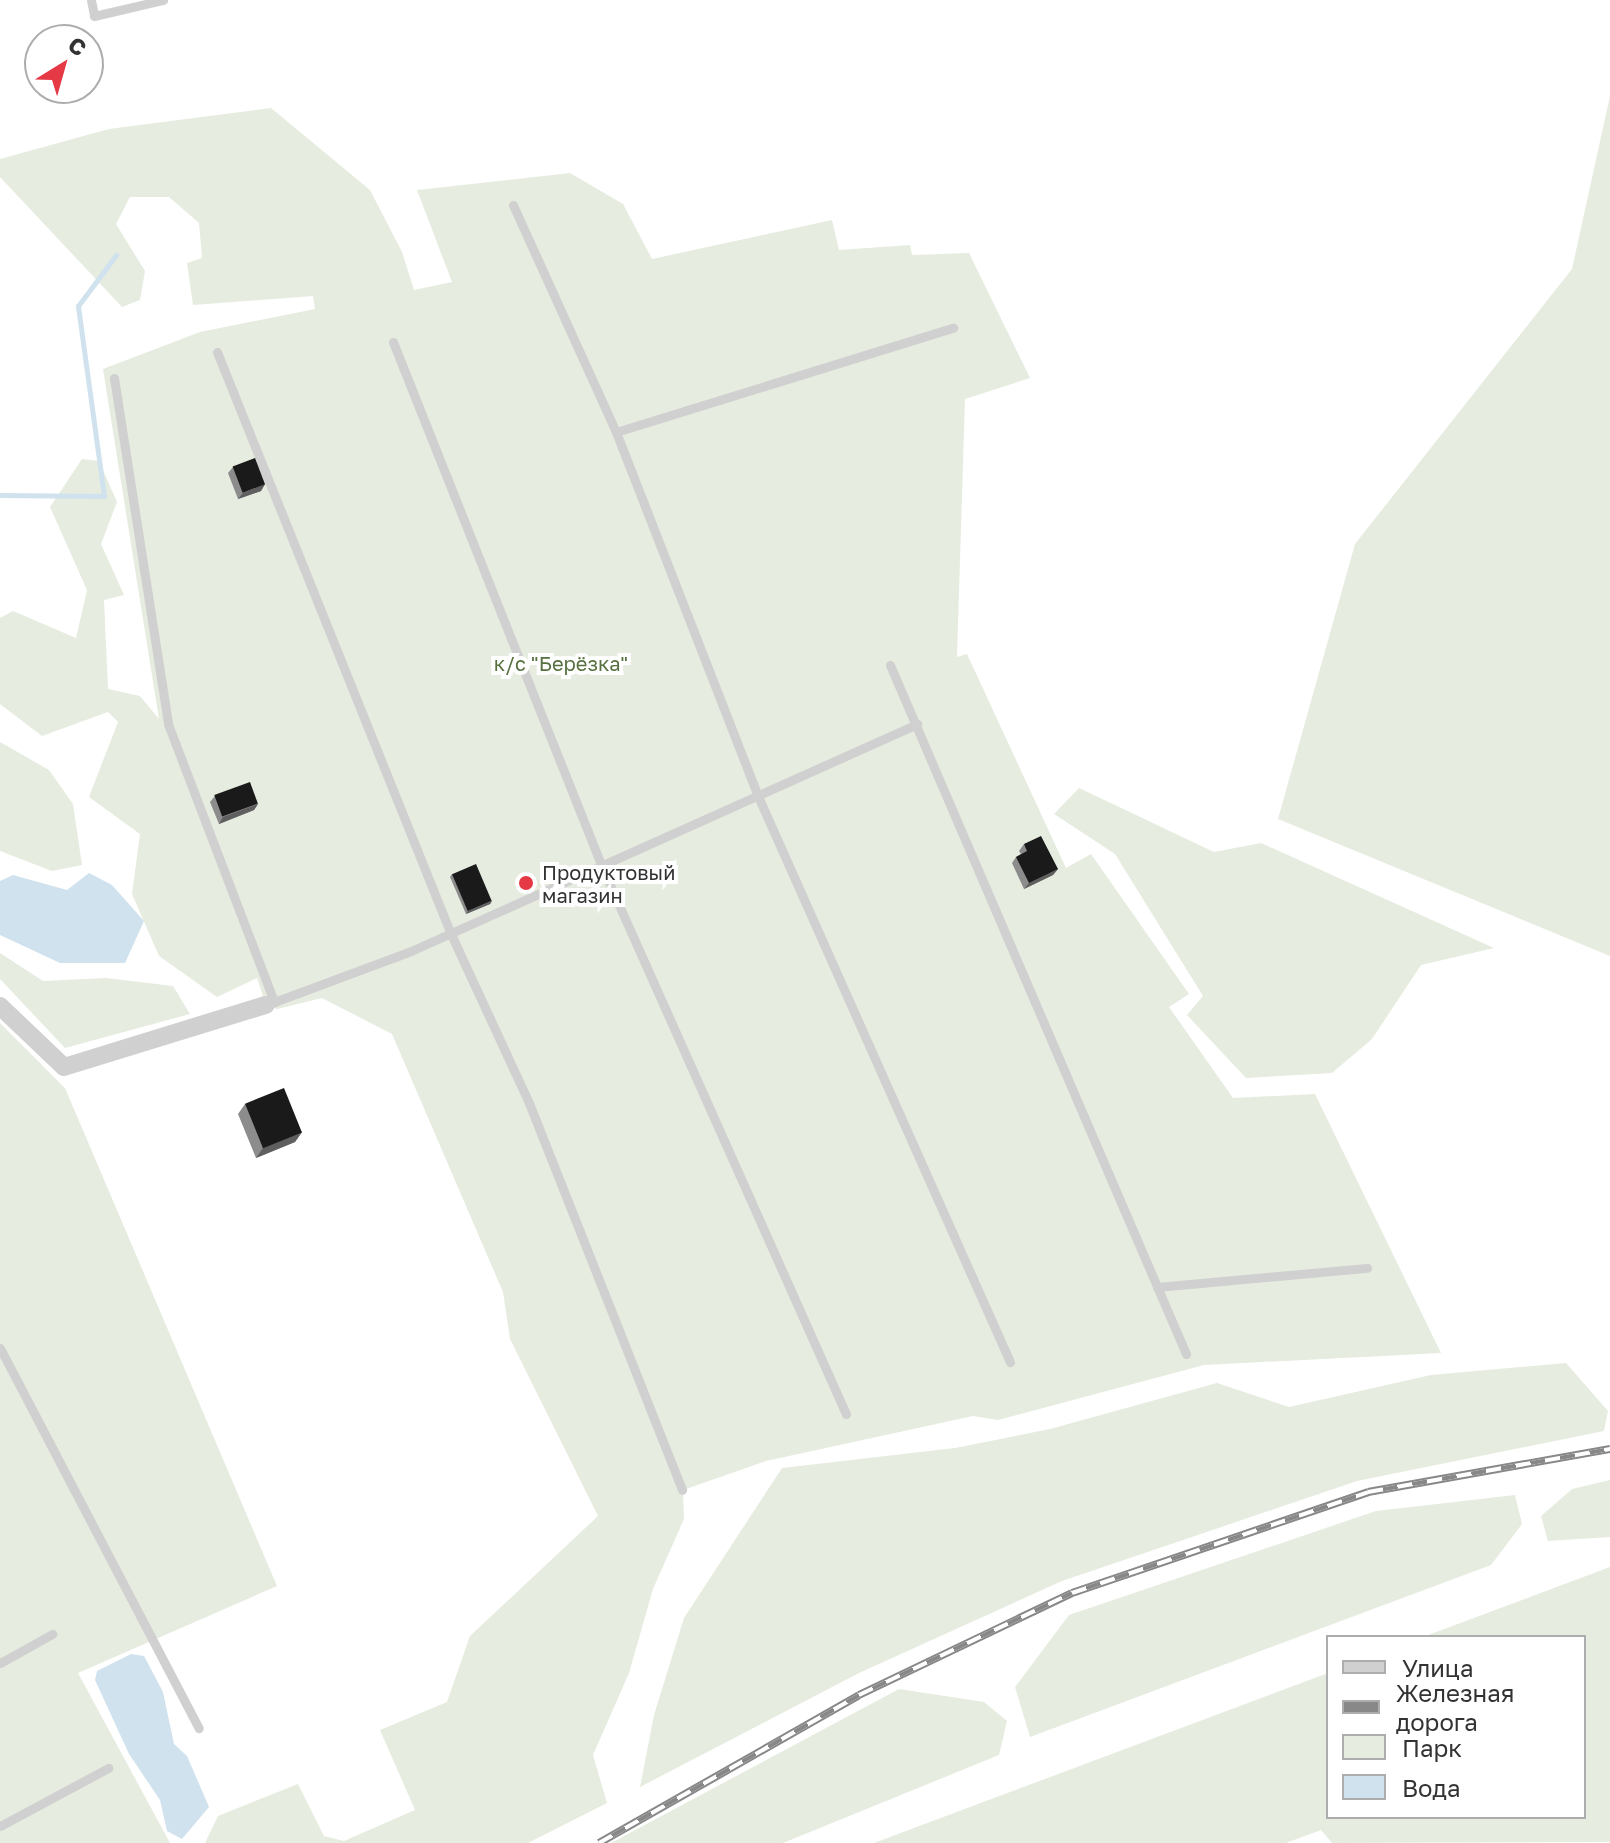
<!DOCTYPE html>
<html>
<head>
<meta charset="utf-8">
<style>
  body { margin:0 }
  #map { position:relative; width:1610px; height:1843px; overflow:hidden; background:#fff; font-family:"Golos Text",sans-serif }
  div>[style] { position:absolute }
  .green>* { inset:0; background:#e6ecdf }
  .water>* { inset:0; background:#cfe2ee }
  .stream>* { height:5px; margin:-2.5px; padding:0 2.5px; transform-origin:2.5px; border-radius:2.5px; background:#cfe2ee }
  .service>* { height:9px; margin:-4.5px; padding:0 4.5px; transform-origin:4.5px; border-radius:4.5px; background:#d0d0d0 }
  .minor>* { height:18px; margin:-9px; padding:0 9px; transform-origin:9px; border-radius:9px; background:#d0d0d0 }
  .rail>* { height:8px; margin-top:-4px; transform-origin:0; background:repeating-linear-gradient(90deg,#fff 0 15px,#888 0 30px); box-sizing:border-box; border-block:2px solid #888 }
  .wall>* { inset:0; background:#8c8c8c }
  .shaded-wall>* { inset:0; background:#5f5f5f }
  .building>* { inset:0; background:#1a1a1a; transform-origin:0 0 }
  .dots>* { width:22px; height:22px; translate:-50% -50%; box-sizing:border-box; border:4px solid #fff; border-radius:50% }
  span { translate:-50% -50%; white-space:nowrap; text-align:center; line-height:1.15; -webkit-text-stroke:8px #fff; paint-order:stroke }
  .park-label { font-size:20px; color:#56703f }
  .poi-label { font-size:20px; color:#333 }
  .left { translate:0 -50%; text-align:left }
  .legend { position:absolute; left:1326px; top:1635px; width:260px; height:184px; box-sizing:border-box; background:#fff; border:2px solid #adadad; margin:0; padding:10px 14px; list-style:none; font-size:24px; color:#333 }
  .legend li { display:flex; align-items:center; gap:16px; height:40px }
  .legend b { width:40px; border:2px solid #adadad }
  .north { position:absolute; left:24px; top:24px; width:80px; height:80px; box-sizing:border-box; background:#fff; border:2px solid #adadad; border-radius:50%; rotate:37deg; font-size:22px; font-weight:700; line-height:32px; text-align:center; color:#333 }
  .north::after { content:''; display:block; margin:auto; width:28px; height:36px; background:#e63946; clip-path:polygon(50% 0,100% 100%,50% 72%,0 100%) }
</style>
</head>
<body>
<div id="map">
  <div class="green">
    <i style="clip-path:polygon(1610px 96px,1610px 956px,1278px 819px,1355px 544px,1572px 269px)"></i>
    <i style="clip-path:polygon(271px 108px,370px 190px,402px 252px,414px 290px,452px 282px,417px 190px,570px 173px,623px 204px,652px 259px,832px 220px,839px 250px,910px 245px,912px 255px,969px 253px,1030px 378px,965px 399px,957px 657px,967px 654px,1066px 868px,1091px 854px,1189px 994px,1169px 1007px,1233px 1098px,1315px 1094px,1441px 1353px,1204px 1365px,998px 1420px,973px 1416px,766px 1461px,683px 1490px,684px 1519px,653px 1589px,629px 1673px,593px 1755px,607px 1803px,528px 1843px,205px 1843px,218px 1816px,298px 1784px,324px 1836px,344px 1841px,415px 1810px,380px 1730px,447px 1702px,470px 1636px,598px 1516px,510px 1339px,503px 1292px,392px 1034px,322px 998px,277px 1009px,266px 1005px,257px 978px,217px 997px,159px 956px,132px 894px,140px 834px,89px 797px,118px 722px,108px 712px,42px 736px,0 704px,0 618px,13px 611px,76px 638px,87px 590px,50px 507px,82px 459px,99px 461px,117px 502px,101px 544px,124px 595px,104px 600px,108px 689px,140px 696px,159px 719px,103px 369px,200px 332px,315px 309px,313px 296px,193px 305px,187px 263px,202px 258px,199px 223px,169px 197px,130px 197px,116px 224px,145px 271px,140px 300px,122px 307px,0 177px,0 159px,109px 129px)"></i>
    <i style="clip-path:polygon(0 742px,49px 770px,73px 804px,82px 865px,52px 871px,0 851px)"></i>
    <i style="clip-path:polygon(1079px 788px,1214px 852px,1261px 843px,1494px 948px,1421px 965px,1372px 1039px,1332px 1073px,1246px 1078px,1187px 1015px,1203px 996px,1115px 854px,1054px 814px)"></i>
    <i style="clip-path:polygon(0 953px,43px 981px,106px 978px,173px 986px,190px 1014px,65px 1048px,0 979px)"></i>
    <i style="clip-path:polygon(0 1023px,65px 1088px,277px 1586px,78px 1673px,170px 1843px,0 1843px)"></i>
    <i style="clip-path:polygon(1566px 1363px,1608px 1411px,1604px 1431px,1357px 1481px,1062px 1581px,859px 1673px,640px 1787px,654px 1715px,684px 1618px,782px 1468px,955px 1448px,1050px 1429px,1217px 1383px,1289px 1407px,1431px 1375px)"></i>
    <i style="clip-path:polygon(1610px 1480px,1610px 1537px,1548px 1541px,1541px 1516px,1572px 1489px)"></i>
    <i style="clip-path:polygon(1515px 1495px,1522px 1524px,1491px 1565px,1030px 1737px,1015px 1687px,1069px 1615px,1376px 1511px)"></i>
    <i style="clip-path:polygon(1610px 1567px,1610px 1842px,1332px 1843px,1321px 1830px,1286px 1843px,874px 1843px,1328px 1673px,1328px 1817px,1584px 1817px,1584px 1637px,1423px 1637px)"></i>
    <i style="clip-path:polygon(899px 1689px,984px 1702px,1007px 1721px,999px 1755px,783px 1843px,611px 1843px)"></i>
  </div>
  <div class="water">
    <i style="clip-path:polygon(89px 873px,112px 885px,144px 921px,125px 963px,60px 963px,0 935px,0 881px,13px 875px,67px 890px)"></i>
    <i style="clip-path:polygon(131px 1654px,144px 1656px,163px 1692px,174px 1744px,187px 1756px,209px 1807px,182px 1839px,167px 1831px,160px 1800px,129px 1754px,95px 1680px,97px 1671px)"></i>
  </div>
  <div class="stream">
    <i style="left:0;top:495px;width:104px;rotate:0.6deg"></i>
    <i style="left:104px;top:496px;width:192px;rotate:-97.8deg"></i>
    <i style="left:78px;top:306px;width:64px;rotate:-53.3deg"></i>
  </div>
  <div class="service">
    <i style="left:91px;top:0;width:16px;rotate:79deg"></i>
    <i style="left:94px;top:16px;width:71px;rotate:-13.1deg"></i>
    <i style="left:513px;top:205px;width:249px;rotate:65.6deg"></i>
    <i style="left:616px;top:432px;width:388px;rotate:68.7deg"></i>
    <i style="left:757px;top:794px;width:622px;rotate:65.99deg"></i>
    <i style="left:393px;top:342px;width:565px;rotate:68.29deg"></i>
    <i style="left:602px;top:867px;width:599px;rotate:65.96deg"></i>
    <i style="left:217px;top:352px;width:625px;rotate:68.11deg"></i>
    <i style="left:450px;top:932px;width:188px;rotate:65.2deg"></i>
    <i style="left:529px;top:1103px;width:416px;rotate:68.4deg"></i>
    <i style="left:114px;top:378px;width:350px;rotate:81.1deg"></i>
    <i style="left:168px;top:724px;width:298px;rotate:69.1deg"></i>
    <i style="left:616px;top:432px;width:353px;rotate:-17.2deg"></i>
    <i style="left:890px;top:665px;width:750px;rotate:66.75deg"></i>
    <i style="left:266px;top:1005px;width:155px;rotate:-20.4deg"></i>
    <i style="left:411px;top:951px;width:555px;rotate:-24.16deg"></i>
    <i style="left:1157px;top:1287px;width:211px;rotate:-5.2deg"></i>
    <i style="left:0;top:1348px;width:429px;rotate:62.4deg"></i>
    <i style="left:0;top:1663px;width:60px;rotate:-29.1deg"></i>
    <i style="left:0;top:1826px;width:123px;rotate:-28.2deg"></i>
  </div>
  <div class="minor">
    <i style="left:0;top:1006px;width:88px;rotate:43.6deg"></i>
    <i style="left:64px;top:1067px;width:211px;rotate:-17.1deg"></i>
  </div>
  <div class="rail">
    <i style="left:599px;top:1843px;width:299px;rotate:-29.6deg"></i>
    <i style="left:859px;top:1695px;width:236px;rotate:-25.6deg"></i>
    <i style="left:1072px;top:1593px;width:313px;rotate:-18.8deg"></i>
    <i style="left:1368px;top:1492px;width:246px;rotate:-10.1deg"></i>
  </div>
  <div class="wall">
    <i style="clip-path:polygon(233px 467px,265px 484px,261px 491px,238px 499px,228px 473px)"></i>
    <i style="clip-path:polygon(215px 796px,258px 804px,254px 810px,219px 824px,210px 802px)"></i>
    <i style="clip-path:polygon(1024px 844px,1058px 869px,1053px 875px,1024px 889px,1012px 863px,1016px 857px,1021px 854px,1019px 851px)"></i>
    <i style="clip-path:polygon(452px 874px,492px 901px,490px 904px,466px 914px,450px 877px)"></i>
    <i style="clip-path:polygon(245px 1104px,302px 1132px,295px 1142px,256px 1158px,238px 1114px)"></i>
  </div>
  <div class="shaded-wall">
    <i style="clip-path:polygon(265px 484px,261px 491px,238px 499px,243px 493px)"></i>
    <i style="clip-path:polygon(258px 804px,254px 810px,219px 824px,223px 817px)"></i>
    <i style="clip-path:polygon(1058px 869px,1053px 875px,1024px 889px,1029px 883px)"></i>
    <i style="clip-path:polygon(492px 901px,490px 904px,466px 914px,468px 911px)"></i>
    <i style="clip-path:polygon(302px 1132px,295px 1142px,256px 1158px,263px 1148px)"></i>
  </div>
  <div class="building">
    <i style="left:255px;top:458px;width:28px;height:24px;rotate:69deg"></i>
    <i style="left:250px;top:782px;width:23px;height:38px;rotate:70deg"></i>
    <i style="clip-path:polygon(1041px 836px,1058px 869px,1029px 883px,1016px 857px,1027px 851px,1024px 844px)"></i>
    <i style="left:476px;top:864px;width:40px;height:26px;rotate:67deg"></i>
    <i style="left:284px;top:1088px;width:48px;height:42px;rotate:68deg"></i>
  </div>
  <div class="dots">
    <i style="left:526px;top:883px;background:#e63946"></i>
  </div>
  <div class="park-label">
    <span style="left:561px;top:663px">к/с "Берёзка"</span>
  </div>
  <div class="poi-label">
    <span class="left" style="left:542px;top:884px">Продуктовый<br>магазин</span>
  </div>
  <ul class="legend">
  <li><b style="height:10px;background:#d0d0d0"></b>Улица</li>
  <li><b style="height:10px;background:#888"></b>Железная дорога</li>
  <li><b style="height:22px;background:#e6ecdf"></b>Парк</li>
  <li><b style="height:22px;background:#cfe2ee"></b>Вода</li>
  </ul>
  <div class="north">С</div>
</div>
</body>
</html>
